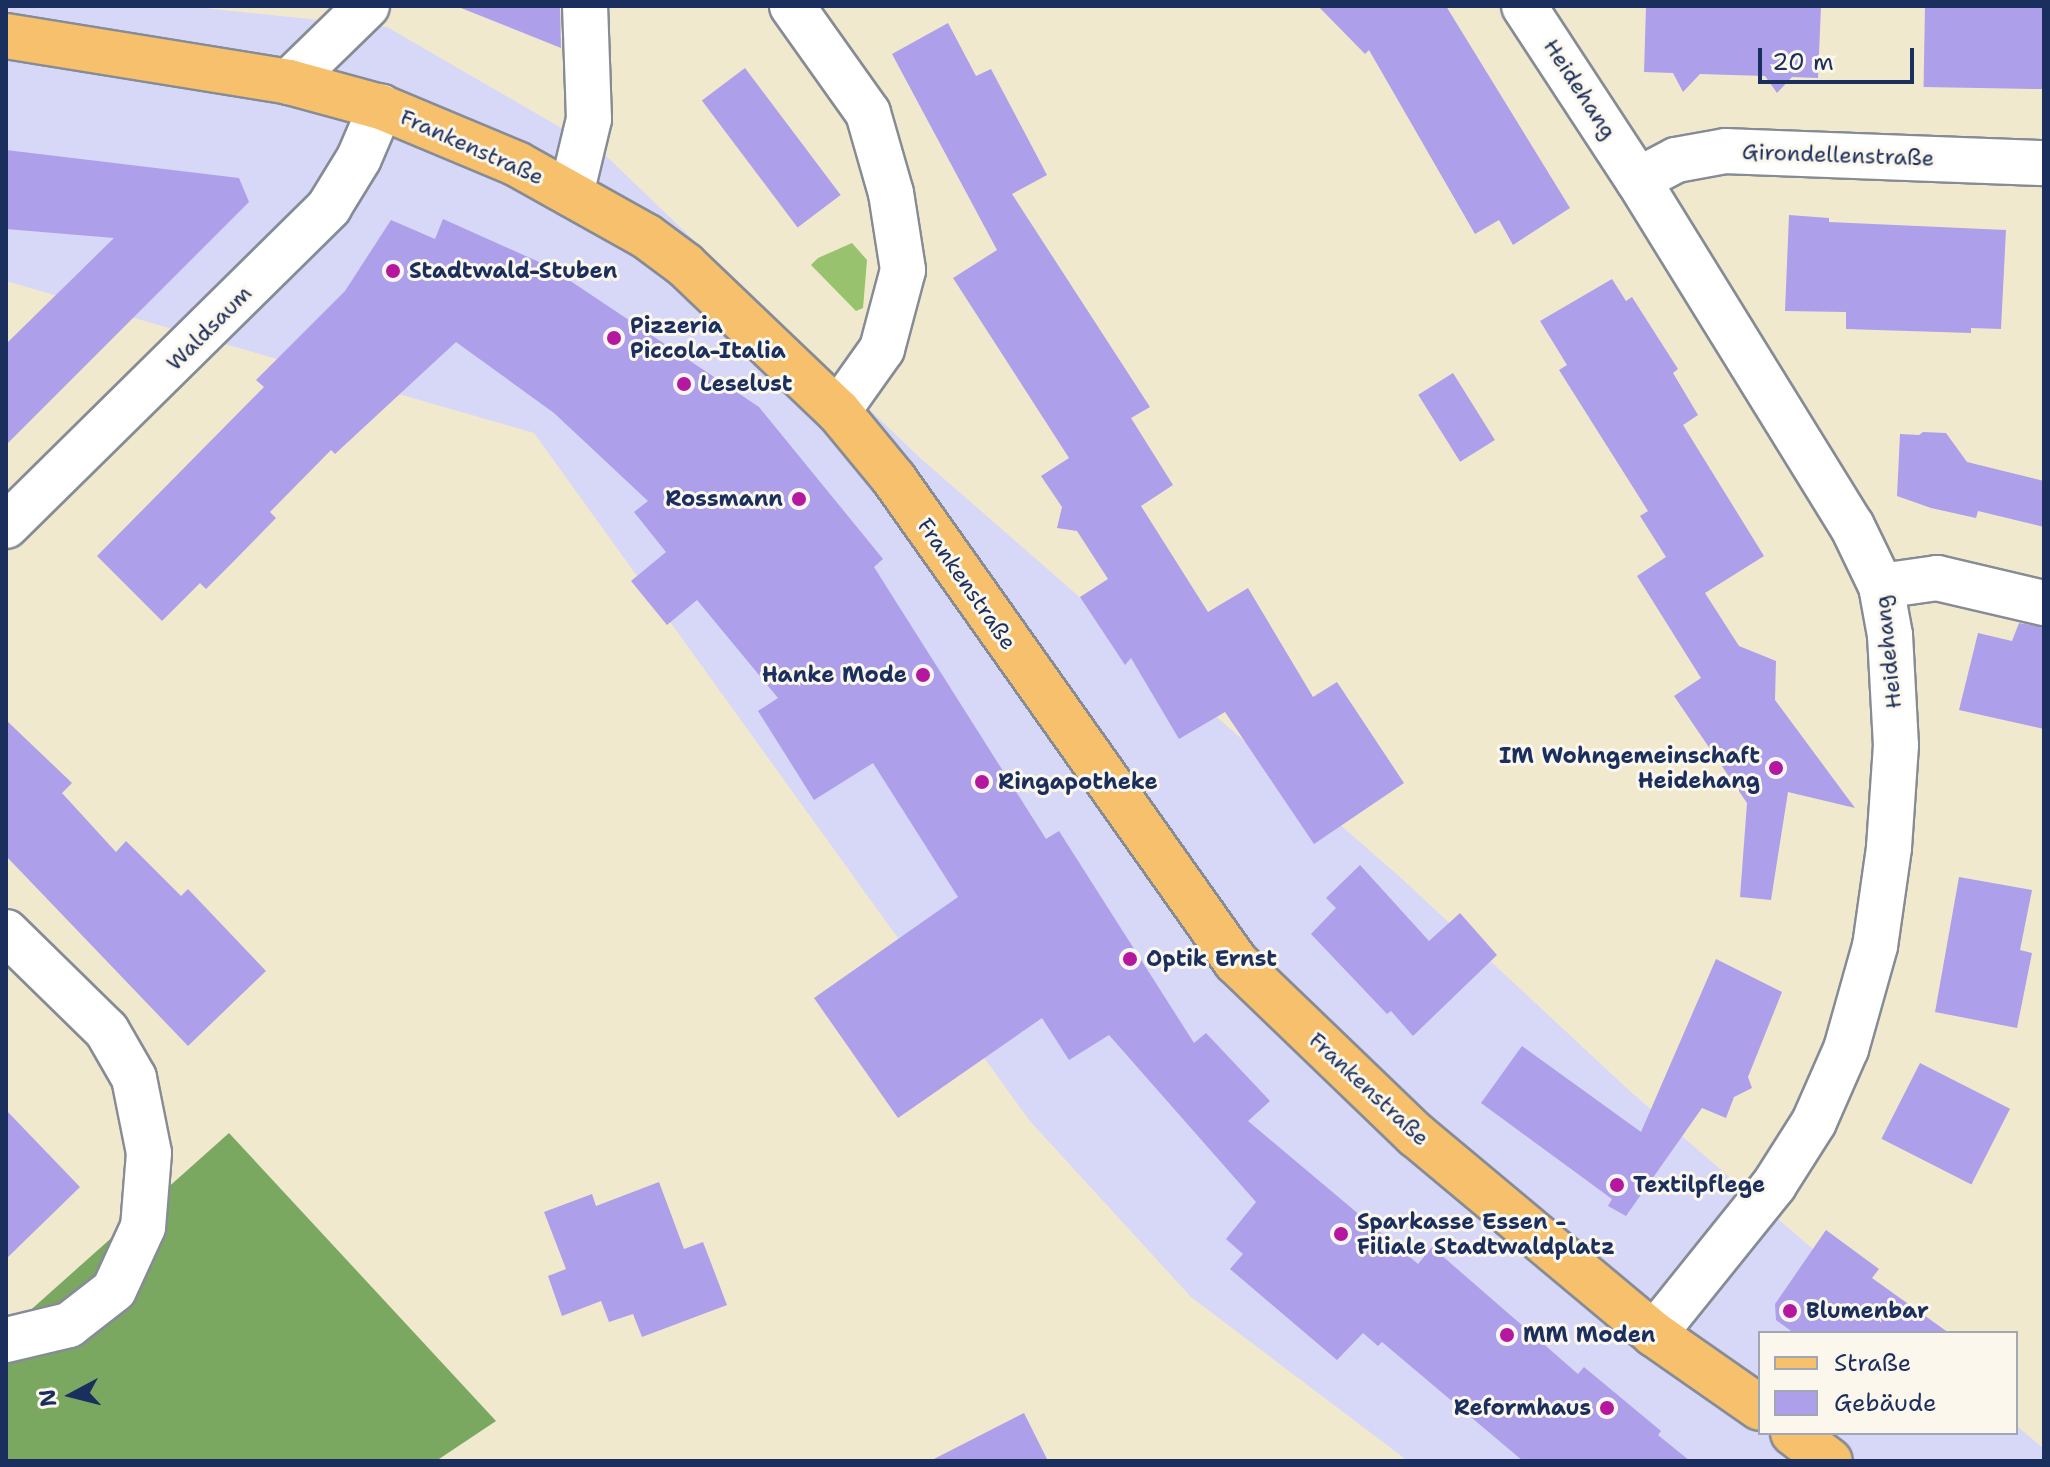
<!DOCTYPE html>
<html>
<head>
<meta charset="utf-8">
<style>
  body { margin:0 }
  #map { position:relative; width:2050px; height:1467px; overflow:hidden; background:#f1e9ce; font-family:"Shantell Sans",sans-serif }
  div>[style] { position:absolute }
  .built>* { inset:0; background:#d7d7f8 }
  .green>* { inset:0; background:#98c26e }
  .forest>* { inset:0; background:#7aa861 }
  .building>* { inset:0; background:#ae9fea; transform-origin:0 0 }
  .roads { filter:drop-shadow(2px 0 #868c96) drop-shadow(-2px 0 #868c96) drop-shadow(0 2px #868c96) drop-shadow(0 -2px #868c96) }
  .minor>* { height:44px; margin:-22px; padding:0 22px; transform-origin:22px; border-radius:22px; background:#fff }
  .major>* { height:44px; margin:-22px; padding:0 22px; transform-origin:22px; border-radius:22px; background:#f7c06c }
  .dots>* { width:22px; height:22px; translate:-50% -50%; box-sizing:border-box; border:4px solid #fbf7ec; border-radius:50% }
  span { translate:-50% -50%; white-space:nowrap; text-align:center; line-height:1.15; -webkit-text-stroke:6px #fbf7ec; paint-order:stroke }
  .street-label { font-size:22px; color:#1b2f5e }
  .poi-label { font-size:22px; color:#1b2f5e; font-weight:700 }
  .left { translate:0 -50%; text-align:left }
  .right { translate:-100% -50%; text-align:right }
  .frame { position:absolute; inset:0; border:8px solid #1b2f5e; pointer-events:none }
  .legend { position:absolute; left:1758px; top:1331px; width:260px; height:104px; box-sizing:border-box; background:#fbf7ec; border:2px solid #a1a7b3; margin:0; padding:10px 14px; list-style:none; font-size:24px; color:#1b2f5e }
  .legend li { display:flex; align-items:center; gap:16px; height:40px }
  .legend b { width:40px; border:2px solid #a1a7b3 }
  .north { position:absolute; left:32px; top:1355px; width:80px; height:80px; -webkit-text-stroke:6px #fbf7ec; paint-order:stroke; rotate:263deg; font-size:22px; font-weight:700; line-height:32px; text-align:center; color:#1b2f5e }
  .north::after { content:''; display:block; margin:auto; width:28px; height:36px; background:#1b2f5e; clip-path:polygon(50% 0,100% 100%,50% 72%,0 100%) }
  .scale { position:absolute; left:1758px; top:48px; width:156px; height:36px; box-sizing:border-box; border:4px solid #1b2f5e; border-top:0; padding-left:10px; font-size:24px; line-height:28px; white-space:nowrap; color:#1b2f5e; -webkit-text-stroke:6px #fbf7ec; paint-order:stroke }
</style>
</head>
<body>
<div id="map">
  <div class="built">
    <i style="clip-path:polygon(6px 6px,185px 6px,387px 27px,601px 151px,918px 456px,1401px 878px,1632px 1093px,1910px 1333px,1760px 1333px,1760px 1433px,2016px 1433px,2016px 1425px,2044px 1449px,2044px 1461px,1408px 1461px,1191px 1297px,1029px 1120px,534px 433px,6px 281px)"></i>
  </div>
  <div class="green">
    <i style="clip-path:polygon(852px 243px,867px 260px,863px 308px,856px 311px,811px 265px,818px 258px)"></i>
  </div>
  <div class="forest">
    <i style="clip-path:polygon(229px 1133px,496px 1421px,436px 1461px,6px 1461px,6px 1332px)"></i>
  </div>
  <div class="building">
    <i style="clip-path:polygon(461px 6px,560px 6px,561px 48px,461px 8px)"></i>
    <i style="clip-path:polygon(1318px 6px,1446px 6px,1570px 208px,1513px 245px,1499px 220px,1475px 234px,1369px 50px,1365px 54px)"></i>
    <i style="clip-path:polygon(1646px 6px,1821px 6px,1818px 78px,1792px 77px,1777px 93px,1765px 76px,1700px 74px,1683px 92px,1673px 73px,1644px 72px)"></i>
    <i style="left:1925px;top:6px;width:119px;height:81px;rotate:1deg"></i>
    <i style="clip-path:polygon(948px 23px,976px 76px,991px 69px,1047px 175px,1012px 194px,1150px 407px,1131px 418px,1173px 485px,1141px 506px,1208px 612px,1248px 588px,1313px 697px,1337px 682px,1404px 783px,1314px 844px,1225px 712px,1179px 739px,1131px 658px,1125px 665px,1080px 597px,1108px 579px,1077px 531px,1057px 528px,1062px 507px,1041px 476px,1069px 458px,953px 278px,997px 250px,892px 54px)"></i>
    <i style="left:745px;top:68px;width:159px;height:54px;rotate:53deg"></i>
    <i style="clip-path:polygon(6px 150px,239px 178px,249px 202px,6px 445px,6px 344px,114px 238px,6px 229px)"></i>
    <i style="clip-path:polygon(1789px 215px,1829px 218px,1829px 222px,2006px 230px,2001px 329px,1971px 328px,1971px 333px,1846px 329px,1846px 312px,1785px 311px)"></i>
    <i style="clip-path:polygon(443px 219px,548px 266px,759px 407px,883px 559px,874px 567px,1046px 839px,1059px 831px,1194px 1043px,1206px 1033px,1270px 1101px,1248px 1121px,1418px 1264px,1432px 1247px,1578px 1374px,1584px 1367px,1661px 1431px,1658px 1435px,1690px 1461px,1523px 1461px,1382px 1342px,1378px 1346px,1363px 1333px,1337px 1360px,1230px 1269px,1243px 1254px,1226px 1239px,1256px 1202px,1109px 1035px,1069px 1060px,1042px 1018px,898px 1118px,814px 998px,958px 897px,873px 763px,814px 800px,758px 711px,778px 698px,697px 600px,667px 625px,631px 581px,666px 552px,634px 512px,648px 501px,554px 413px,456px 342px,335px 454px,331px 450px,270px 512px,276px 518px,233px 562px,206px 589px,200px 583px,162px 621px,97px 556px,264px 387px,256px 380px,345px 291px,391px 220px,435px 239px)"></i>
    <i style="clip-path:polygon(1612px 279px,1626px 301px,1632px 297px,1678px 369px,1673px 373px,1698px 415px,1683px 425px,1764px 556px,1705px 593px,1739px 646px,1776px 661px,1775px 700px,1855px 808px,1788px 792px,1771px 900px,1740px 897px,1747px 803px,1674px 696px,1701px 678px,1637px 576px,1666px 557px,1640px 516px,1648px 511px,1559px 370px,1567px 365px,1540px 321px)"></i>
    <i style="left:1453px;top:373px;width:79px;height:41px;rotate:58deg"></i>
    <i style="clip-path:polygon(1923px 432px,1946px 433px,1967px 462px,2044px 481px,2044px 527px,1978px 511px,1976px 518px,1931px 508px,1897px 496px,1900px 434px,1919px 435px)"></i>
    <i style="clip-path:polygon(2019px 623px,2044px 627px,2044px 729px,1959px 710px,1978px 633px,2012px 641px)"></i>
    <i style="clip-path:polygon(6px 720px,72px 783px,62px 793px,116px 852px,126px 841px,181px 896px,188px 889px,266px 971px,188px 1046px,6px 856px)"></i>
    <i style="clip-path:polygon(1360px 865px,1429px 941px,1460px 913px,1497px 955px,1413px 1036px,1391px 1011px,1387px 1014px,1311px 934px,1336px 908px,1326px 898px)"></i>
    <i style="clip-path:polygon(1959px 877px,2032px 890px,2020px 950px,2032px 953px,2017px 1028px,1935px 1012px)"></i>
    <i style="clip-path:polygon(1716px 959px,1782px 992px,1748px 1077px,1752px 1088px,1734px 1097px,1726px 1118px,1702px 1108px,1626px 1216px,1608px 1206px,1612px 1199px,1481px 1103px,1522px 1046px,1641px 1132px)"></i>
    <i style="left:1920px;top:1063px;width:101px;height:85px;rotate:27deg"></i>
    <i style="clip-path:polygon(6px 1110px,80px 1187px,6px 1259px)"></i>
    <i style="clip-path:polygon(659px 1182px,684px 1249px,703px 1242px,727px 1305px,642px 1337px,633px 1314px,609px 1322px,601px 1301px,562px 1316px,548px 1276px,566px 1269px,544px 1212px,592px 1194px,596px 1206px)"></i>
    <i style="clip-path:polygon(1826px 1230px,1879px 1269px,1872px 1278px,1949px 1333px,1794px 1333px,1776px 1320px,1775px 1304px)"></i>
    <i style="clip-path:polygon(1024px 1413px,1048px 1461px,930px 1461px)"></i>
  </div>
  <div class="roads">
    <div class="minor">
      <i style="left:792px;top:6px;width:131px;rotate:54.6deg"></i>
      <i style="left:868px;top:113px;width:83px;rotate:74deg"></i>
      <i style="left:891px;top:193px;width:78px;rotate:81.1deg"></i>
      <i style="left:903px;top:270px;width:82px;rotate:104.9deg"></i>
      <i style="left:882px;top:349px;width:76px;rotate:125.4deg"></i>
      <i style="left:1524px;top:6px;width:208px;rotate:56.8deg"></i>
      <i style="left:1638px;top:180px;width:407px;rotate:58.3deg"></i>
      <i style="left:1852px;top:526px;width:67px;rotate:64.2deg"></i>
      <i style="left:1881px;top:586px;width:50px;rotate:79.6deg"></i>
      <i style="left:1890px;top:635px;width:110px;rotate:86.9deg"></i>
      <i style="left:1896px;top:745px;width:103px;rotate:93.9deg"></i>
      <i style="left:1889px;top:848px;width:99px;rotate:98.1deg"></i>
      <i style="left:1875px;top:946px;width:107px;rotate:105.7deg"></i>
      <i style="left:1846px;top:1049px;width:80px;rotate:113.7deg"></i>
      <i style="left:1814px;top:1122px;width:75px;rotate:122.4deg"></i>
      <i style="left:1774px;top:1185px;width:191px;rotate:128.8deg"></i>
      <i style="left:289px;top:82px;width:109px;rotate:-44.3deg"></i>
      <i style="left:1638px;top:180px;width:43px;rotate:-27.8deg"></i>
      <i style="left:1676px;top:160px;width:51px;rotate:-10.2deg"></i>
      <i style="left:1726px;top:151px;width:318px;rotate:2.2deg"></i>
      <i style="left:571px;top:194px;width:77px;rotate:-76.5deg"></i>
      <i style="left:589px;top:119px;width:113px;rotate:-92deg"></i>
      <i style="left:6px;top:526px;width:454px;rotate:-44.6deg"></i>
      <i style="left:329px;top:207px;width:57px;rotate:-58.5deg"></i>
      <i style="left:359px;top:158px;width:56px;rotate:-66.7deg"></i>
      <i style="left:1881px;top:586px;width:57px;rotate:-8.1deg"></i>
      <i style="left:1937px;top:578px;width:110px;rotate:13.2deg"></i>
      <i style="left:6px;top:932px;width:141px;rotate:44.4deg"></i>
      <i style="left:107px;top:1031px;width:54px;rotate:60.1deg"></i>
      <i style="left:134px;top:1078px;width:76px;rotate:78.7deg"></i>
      <i style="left:149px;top:1153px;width:74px;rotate:94.6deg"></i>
      <i style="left:143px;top:1227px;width:69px;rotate:114.7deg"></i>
      <i style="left:114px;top:1290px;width:57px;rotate:142.1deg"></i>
      <i style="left:69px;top:1325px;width:65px;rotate:166.6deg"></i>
    </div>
    <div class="major">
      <i style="left:6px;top:36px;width:287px;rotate:9.2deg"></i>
      <i style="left:289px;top:82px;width:95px;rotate:15.2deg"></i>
      <i style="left:381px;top:107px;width:147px;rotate:22.7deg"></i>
      <i style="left:517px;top:164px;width:148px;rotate:29.2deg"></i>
      <i style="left:646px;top:236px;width:49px;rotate:36.6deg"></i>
      <i style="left:685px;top:265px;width:211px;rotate:43.7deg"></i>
      <i style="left:838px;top:411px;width:88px;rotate:50.5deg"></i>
      <i style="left:894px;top:479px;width:592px;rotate:54.7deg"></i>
      <i style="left:1236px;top:962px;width:250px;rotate:43.9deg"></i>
      <i style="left:1416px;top:1135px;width:310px;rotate:39.9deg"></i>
      <i style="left:1654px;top:1334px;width:129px;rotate:34.9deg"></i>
      <i style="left:1793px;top:1433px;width:46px;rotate:37.1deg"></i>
    </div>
  </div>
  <div class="dots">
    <i style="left:393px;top:271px;background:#b5179e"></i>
    <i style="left:614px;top:338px;background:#b5179e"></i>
    <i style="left:684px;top:384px;background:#b5179e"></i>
    <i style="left:799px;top:499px;background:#b5179e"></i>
    <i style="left:923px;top:675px;background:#b5179e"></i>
    <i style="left:1776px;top:768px;background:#b5179e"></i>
    <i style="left:982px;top:782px;background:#b5179e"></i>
    <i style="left:1130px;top:959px;background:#b5179e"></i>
    <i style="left:1617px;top:1185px;background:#b5179e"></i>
    <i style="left:1341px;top:1234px;background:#b5179e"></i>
    <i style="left:1790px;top:1311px;background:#b5179e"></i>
    <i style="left:1507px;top:1335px;background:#b5179e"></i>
    <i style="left:1607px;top:1408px;background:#b5179e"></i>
  </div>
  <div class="street-label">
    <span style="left:1580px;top:89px;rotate:57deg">Heidehang</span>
    <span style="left:472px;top:147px;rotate:24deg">Frankenstraße</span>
    <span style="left:1838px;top:155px;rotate:2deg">Girondellenstraße</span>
    <span style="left:209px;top:328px;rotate:-45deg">Waldsaum</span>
    <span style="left:967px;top:584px;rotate:55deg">Frankenstraße</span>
    <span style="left:1888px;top:652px;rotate:-96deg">Heidehang</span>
    <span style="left:1369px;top:1089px;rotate:43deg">Frankenstraße</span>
  </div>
  <div class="poi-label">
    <span class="left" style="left:409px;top:271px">Stadtwald-Stuben</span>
    <span class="left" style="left:630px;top:338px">Pizzeria<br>Piccola-Italia</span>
    <span class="left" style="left:700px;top:384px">Leselust</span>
    <span class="right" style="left:783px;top:499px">Rossmann</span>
    <span class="right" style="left:907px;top:675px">Hanke Mode</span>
    <span class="right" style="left:1760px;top:768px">IM Wohngemeinschaft<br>Heidehang</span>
    <span class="left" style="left:998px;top:782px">Ringapotheke</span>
    <span class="left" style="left:1146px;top:959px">Optik Ernst</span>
    <span class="left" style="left:1633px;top:1185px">Textilpflege</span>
    <span class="left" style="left:1357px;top:1234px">Sparkasse Essen -<br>Filiale Stadtwaldplatz</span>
    <span class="left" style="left:1806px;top:1311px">Blumenbar</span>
    <span class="left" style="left:1523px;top:1335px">MM Moden</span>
    <span class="right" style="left:1591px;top:1408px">Reformhaus</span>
  </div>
  <div class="frame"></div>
  <ul class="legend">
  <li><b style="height:10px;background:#f7c06c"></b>Straße</li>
  <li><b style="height:22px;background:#ae9fea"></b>Gebäude</li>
  </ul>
  <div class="north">N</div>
  <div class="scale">20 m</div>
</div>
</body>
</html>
